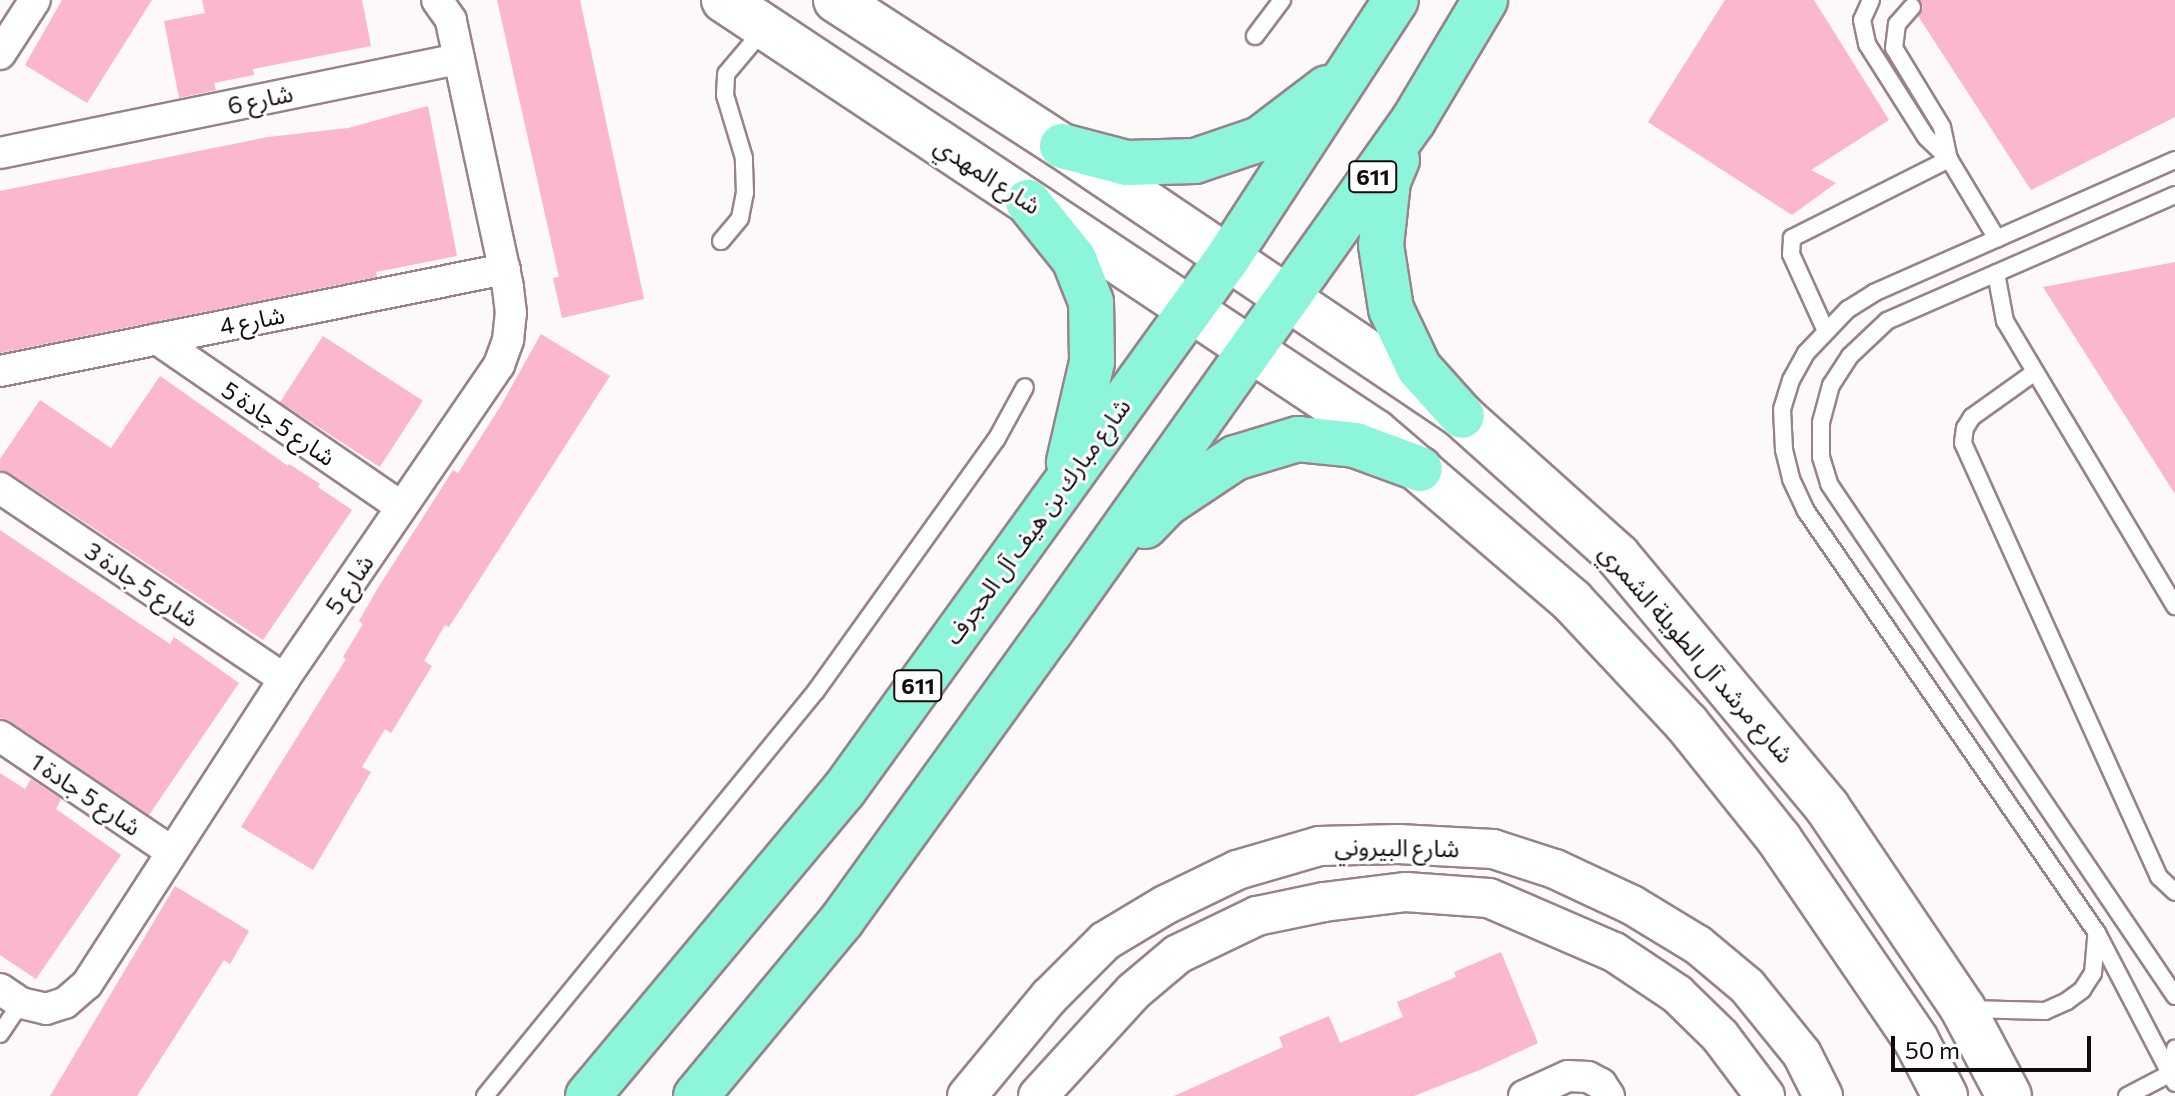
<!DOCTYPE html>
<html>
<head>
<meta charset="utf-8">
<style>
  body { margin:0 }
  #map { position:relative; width:2175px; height:1096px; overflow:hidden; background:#fdf8f9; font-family:Commissioner,"Noto Sans Arabic",sans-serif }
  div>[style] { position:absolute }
  .building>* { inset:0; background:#fab7cd; transform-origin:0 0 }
  .roads { filter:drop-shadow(2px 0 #978389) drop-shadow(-2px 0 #978389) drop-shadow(0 2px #978389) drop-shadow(0 -2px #978389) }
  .service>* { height:16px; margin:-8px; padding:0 8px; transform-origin:8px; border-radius:8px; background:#fff }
  .minor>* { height:30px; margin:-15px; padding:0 15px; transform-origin:15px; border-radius:15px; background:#fff }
  .tertiary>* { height:38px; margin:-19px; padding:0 19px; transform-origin:19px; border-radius:19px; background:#fff }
  .secondary>* { height:44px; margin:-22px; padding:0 22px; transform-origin:22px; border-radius:22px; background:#fff }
  .primary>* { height:44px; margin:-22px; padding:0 22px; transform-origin:22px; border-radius:22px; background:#8cf5da }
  span { translate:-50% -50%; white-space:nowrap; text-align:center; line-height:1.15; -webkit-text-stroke:6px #fff; paint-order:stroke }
  .shield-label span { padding:2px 6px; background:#fff; border:2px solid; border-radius:6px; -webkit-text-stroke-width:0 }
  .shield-label { font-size:22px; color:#130c0f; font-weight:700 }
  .street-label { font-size:24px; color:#130c0f }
  .scale { position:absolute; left:1891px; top:1036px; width:200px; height:36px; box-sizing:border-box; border:4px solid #130c0f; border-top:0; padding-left:10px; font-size:24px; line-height:28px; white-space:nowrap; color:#130c0f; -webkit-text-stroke:6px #fff; paint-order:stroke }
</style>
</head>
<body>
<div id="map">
  <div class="building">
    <i style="clip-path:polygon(62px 0,152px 0,87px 103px,25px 65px)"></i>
    <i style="clip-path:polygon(202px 0,362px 0,371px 46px,253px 69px,254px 75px,214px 83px,216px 90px,179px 98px,164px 21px,205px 13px)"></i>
    <i style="clip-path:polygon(497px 0,580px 0,644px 299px,562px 318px,553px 278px,559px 277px)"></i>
    <i style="clip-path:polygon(1725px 0,1814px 0,1889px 120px,1811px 170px,1836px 183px,1792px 215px,1648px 122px)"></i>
    <i style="clip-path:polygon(1920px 0,2175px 0,2175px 117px,2031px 190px,1918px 16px,1923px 8px)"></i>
    <i style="clip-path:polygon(428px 106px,457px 256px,376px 272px,377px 277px,0 353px,0 191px,268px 137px,348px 128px)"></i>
    <i style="clip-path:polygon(2175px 262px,2175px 494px,2043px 287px)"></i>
    <i style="clip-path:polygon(541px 334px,610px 376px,449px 627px,445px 625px,424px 661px,432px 666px,391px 733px,385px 729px,362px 767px,371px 772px,313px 870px,241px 827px,346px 659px,343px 657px,363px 624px,359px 621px,378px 588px,453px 470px,458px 473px,500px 407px)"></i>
    <i style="left:323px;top:336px;width:119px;height:79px;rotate:33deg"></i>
    <i style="clip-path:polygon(160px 376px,288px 466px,289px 464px,320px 484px,318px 487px,352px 510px,263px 640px,10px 473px,0 470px,0 459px,40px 400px,111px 448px)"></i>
    <i style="clip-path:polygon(0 530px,170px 644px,174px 637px,239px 683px,149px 815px,10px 721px,0 718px)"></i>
    <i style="clip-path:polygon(0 773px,25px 789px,31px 779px,61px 799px,56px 809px,121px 855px,36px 979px,0 955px)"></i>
    <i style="clip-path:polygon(175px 886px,249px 931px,230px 964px,224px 960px,137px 1096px,50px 1096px)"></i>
    <i style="clip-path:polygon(1501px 952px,1538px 1043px,1482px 1069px,1414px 1096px,1174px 1096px,1283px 1047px,1279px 1037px,1329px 1016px,1340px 1043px,1403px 1017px,1397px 1002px,1456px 977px,1454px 972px)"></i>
  </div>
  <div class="roads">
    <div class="service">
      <i style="left:1871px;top:0;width:22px;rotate:114deg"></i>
      <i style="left:1862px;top:20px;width:25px;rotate:78deg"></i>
      <i style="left:1867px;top:44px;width:110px;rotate:57.6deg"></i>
      <i style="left:1926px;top:137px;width:32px;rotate:44deg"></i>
      <i style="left:1949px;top:159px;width:93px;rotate:59deg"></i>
      <i style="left:1912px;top:7px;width:23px;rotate:131deg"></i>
      <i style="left:1897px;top:24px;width:24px;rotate:97deg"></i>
      <i style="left:1894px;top:48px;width:92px;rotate:58.7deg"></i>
      <i style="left:1942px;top:127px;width:33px;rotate:78deg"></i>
      <i style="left:1255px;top:36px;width:45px;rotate:-53.1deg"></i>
      <i style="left:2175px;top:160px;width:329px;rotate:156.2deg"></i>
      <i style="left:1874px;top:293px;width:31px;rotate:148deg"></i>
      <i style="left:1848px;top:309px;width:61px;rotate:133.7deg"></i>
      <i style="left:1806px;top:353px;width:31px;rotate:119deg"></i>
      <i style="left:1791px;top:380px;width:30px;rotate:107deg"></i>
      <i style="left:1782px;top:409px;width:41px;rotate:87.2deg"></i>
      <i style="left:1784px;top:450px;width:30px;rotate:76deg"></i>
      <i style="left:1791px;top:479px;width:35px;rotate:65deg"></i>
      <i style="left:1806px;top:511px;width:513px;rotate:55.41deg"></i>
      <i style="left:2097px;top:933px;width:169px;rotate:62.5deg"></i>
      <i style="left:2175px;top:195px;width:314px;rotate:156.4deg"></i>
      <i style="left:1887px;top:321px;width:51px;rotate:136.6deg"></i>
      <i style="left:1850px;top:356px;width:35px;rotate:123deg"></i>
      <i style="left:1831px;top:385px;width:39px;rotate:105deg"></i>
      <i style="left:1821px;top:423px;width:34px;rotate:90deg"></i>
      <i style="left:1821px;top:457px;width:28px;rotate:73deg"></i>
      <i style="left:1829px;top:484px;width:618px;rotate:55.95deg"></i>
      <i style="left:721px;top:241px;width:30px;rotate:-50deg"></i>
      <i style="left:740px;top:218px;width:25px;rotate:-79deg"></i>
      <i style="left:745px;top:193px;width:35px;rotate:-92deg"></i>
      <i style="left:744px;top:158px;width:66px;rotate:-106.8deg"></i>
      <i style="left:725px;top:95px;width:21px;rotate:-87deg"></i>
      <i style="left:726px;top:74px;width:59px;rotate:-49.8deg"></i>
      <i style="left:1996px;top:273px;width:49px;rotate:79.4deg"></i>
      <i style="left:2005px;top:321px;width:332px;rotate:59.2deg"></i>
      <i style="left:1825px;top:329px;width:82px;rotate:-114.4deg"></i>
      <i style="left:1791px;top:254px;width:16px;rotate:-86deg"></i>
      <i style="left:1792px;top:238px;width:176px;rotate:-26.7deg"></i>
      <i style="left:2035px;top:372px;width:77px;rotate:144.5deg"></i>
      <i style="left:1972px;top:417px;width:13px;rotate:122deg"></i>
      <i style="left:1965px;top:428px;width:15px;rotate:98deg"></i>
      <i style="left:1963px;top:443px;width:476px;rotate:65.7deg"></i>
      <i style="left:2159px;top:877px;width:22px;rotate:43deg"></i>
      <i style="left:1969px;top:1009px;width:76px;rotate:1.5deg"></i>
      <i style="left:2045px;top:1011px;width:24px;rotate:-24deg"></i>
      <i style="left:2067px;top:1001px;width:19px;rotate:-36deg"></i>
      <i style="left:2082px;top:990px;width:20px;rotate:-57deg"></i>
      <i style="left:2093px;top:973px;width:38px;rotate:-85deg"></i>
      <i style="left:0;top:1034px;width:37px;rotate:-56deg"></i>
      <i style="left:2170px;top:1073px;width:25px;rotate:-78deg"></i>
      <i style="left:485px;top:1096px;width:523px;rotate:-50.74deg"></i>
      <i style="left:816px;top:691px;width:309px;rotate:-54.4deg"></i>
      <i style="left:996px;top:440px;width:60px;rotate:-61.3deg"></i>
      <i style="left:2127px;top:1096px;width:54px;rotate:-27.5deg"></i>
    </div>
    <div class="minor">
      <i style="left:0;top:54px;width:64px;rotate:-57.1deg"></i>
      <i style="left:0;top:153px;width:468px;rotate:-11.6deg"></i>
      <i style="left:157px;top:339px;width:296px;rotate:34.5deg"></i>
      <i style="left:0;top:371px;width:515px;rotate:-11.42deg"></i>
      <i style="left:0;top:488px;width:342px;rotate:33.9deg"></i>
      <i style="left:0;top:736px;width:207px;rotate:34deg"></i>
      <i style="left:0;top:989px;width:25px;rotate:34deg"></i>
      <i style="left:21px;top:1003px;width:26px;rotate:13deg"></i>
      <i style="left:46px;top:1009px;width:20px;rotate:-18deg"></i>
      <i style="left:65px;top:1003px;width:29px;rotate:-41deg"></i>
      <i style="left:87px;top:984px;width:363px;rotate:-57.1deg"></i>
      <i style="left:284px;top:679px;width:381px;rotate:-55.6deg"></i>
      <i style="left:499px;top:365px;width:27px;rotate:-70deg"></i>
      <i style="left:508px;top:340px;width:27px;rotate:-84deg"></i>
      <i style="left:511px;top:313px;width:26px;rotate:-97deg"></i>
      <i style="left:508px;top:287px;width:273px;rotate:-102.1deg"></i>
      <i style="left:451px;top:20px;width:24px;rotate:-125deg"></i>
      <i style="left:1524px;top:1096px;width:48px;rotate:-24.4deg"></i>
      <i style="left:1568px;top:1076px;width:20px;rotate:3deg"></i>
      <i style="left:1588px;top:1077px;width:15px;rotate:28deg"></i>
      <i style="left:1601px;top:1084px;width:14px;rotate:56deg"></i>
    </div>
    <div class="tertiary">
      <i style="left:967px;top:1096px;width:129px;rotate:-50.4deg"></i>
      <i style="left:1049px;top:997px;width:79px;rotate:-45deg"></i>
      <i style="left:1105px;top:941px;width:70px;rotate:-31deg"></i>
      <i style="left:1165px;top:905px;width:80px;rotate:-25.9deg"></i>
      <i style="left:1237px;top:870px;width:85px;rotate:-16.3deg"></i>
      <i style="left:1319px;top:846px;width:79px;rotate:-1.5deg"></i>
      <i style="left:1398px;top:844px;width:95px;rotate:3deg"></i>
      <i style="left:1493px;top:849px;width:65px;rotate:17.9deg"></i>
      <i style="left:1555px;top:869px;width:85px;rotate:25.1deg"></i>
      <i style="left:1632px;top:905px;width:77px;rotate:31.2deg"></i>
      <i style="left:1698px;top:945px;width:64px;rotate:39.9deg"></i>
      <i style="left:1747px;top:986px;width:87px;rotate:51deg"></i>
      <i style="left:1802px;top:1054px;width:47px;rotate:63.4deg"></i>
      <i style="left:1038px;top:1096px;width:142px;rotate:-47.6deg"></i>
      <i style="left:1134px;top:991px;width:57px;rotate:-40.1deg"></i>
      <i style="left:1178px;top:954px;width:88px;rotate:-25.7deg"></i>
      <i style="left:1257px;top:916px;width:68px;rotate:-11.8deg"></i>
      <i style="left:1324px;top:902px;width:83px;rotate:-7deg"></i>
      <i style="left:1406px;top:892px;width:83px;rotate:4.1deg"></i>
      <i style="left:1489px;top:898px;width:136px;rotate:23.4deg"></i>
      <i style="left:1614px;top:952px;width:76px;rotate:33.7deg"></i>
      <i style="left:1677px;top:994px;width:60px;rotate:44.3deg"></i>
      <i style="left:1720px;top:1036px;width:75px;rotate:53.1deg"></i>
    </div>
    <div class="secondary">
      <i style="left:724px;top:0;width:781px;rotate:33.57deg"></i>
      <i style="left:1375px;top:432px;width:260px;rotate:40.6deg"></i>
      <i style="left:1572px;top:601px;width:168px;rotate:46.9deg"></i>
      <i style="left:1687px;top:724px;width:147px;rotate:51.3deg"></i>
      <i style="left:1779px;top:839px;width:243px;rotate:55.7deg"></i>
      <i style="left:1916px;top:1040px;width:63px;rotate:62.6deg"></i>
      <i style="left:836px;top:0;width:269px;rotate:32.9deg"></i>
      <i style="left:1062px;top:146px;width:483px;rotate:34deg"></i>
      <i style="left:1462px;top:416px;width:210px;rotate:41.9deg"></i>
      <i style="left:1618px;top:556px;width:327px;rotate:50.2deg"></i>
      <i style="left:1827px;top:807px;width:244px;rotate:56deg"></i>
      <i style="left:1963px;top:1009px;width:98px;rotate:62.1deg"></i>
    </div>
    <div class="primary">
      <i style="left:1062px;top:146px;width:67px;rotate:14.7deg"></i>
      <i style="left:1127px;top:163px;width:68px;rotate:-1.7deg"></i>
      <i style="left:1195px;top:161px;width:69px;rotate:-18.7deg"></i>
      <i style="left:1260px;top:139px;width:84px;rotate:-37.3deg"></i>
      <i style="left:1397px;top:160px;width:23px;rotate:113deg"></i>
      <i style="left:1388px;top:181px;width:64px;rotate:96.2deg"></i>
      <i style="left:1381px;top:245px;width:65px;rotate:81.1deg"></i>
      <i style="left:1391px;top:309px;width:65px;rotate:64.6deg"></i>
      <i style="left:1419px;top:368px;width:64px;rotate:48.1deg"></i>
      <i style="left:1028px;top:202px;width:73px;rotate:51.1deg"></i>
      <i style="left:1074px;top:259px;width:46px;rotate:68.4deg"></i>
      <i style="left:1091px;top:302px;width:60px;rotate:89deg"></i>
      <i style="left:1092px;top:362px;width:103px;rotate:103deg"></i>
      <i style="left:1145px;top:526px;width:30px;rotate:-46deg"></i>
      <i style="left:1166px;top:504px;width:83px;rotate:-33.7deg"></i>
      <i style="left:1235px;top:458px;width:66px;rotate:-16.8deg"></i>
      <i style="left:1298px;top:439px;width:57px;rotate:6deg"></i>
      <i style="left:1355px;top:445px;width:69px;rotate:20.3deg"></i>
      <i style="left:588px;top:1096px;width:399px;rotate:-50.1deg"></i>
      <i style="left:844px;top:790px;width:655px;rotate:-54.2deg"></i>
      <i style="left:1227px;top:259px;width:309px;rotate:-56.9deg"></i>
      <i style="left:696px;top:1096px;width:229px;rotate:-50.3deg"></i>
      <i style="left:842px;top:920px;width:355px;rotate:-54.2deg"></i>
      <i style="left:1050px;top:632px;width:627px;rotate:-54.61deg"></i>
      <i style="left:1413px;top:121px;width:141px;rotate:-59.2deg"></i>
    </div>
  </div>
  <div class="shield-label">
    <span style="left:1373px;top:177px">611</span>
    <span style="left:918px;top:686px">611</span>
  </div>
  <div class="street-label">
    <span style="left:260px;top:99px;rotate:-12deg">شارع 6</span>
    <span style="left:988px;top:175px;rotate:33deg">شارع المهدي</span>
    <span style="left:252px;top:320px;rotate:-11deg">شارع 4</span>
    <span style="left:279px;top:423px;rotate:34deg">شارع 5 جادة 5</span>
    <span style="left:1037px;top:521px;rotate:-54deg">شارع مبارك بن هيف آل الحجرف</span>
    <span style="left:142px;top:584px;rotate:34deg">شارع 5 جادة 3</span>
    <span style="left:349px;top:584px;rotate:-56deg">شارع 5</span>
    <span style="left:1697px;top:653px;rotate:49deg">شارع مرشد آل الطويلة الشمري</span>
    <span style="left:86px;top:794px;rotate:34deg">شارع 5 جادة 1</span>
    <span style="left:1397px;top:847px;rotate:1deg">شارع البيروني</span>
  </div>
  <div class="scale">50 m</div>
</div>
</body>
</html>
